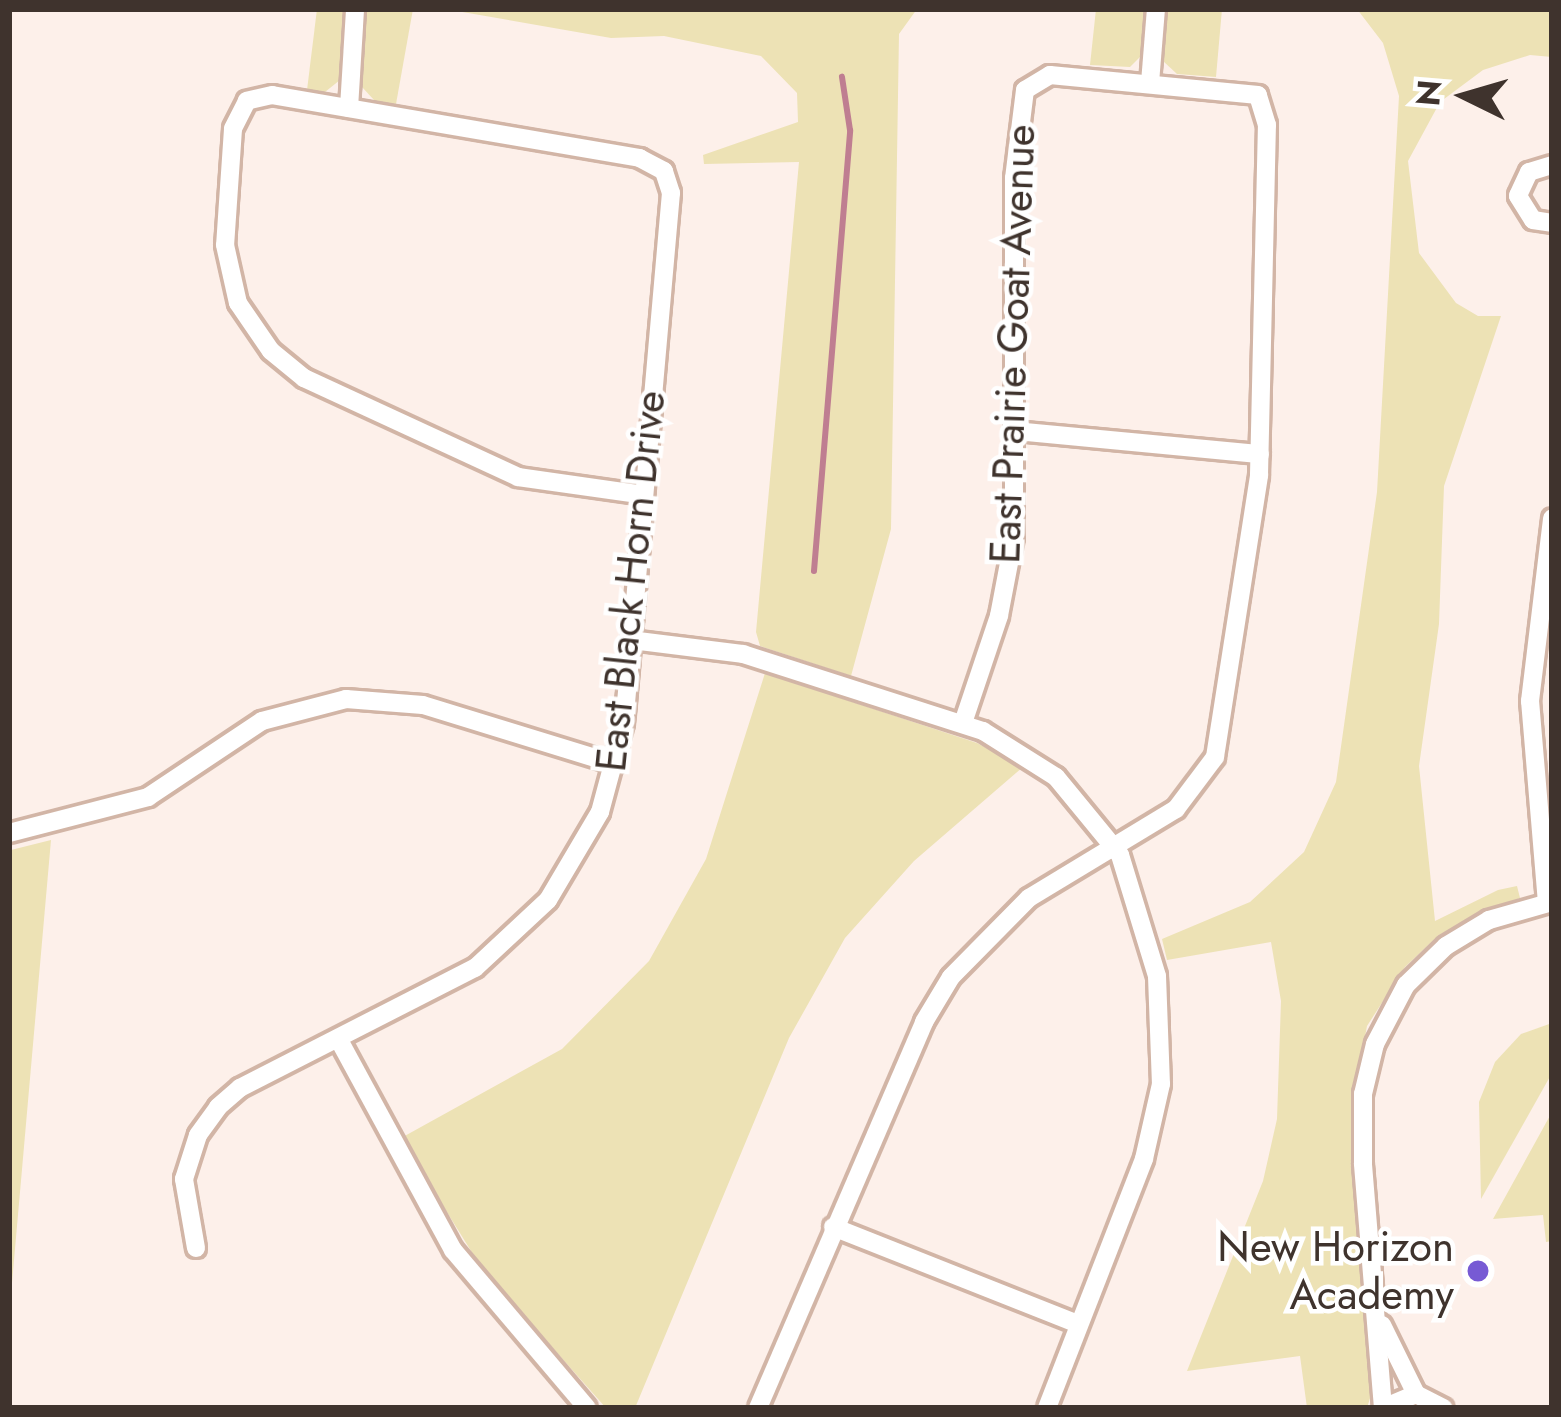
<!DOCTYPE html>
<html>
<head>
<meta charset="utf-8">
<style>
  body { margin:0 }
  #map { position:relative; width:1561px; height:1417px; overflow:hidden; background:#fdf0ea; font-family:Jost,sans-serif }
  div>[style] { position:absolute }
  .green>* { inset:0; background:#ede2b5 }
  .stream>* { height:6px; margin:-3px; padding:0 3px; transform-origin:3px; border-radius:3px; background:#bf7e91 }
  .roads { filter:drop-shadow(3px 0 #d2b5a6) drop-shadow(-3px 0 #d2b5a6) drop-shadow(0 3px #d2b5a6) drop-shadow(0 -3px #d2b5a6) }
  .minor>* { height:18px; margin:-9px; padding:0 9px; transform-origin:9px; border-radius:9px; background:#fff }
  .dots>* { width:33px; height:33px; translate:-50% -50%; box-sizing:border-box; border:6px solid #fff; border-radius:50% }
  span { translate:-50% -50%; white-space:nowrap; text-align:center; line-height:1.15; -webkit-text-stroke:9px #fff; paint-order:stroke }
  .street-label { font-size:42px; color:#3f332d }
  .poi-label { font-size:42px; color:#3f332d }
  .right { translate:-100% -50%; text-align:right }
  .frame { position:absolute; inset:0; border:12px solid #3f332d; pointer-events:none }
  .north { position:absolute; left:1405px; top:36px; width:120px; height:120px; -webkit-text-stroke:9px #fff; paint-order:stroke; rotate:275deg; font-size:33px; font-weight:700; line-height:48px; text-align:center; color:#3f332d }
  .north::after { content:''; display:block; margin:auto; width:42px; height:54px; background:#3f332d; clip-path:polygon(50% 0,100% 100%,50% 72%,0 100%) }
</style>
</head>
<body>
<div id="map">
  <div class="green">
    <i style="clip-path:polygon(317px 9px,345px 9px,340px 80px,325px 92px,307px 90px)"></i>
    <i style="clip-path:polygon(366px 9px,413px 9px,396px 104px,375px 101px,361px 86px)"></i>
    <i style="clip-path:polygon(445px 9px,917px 9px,899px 34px,891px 529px,851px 676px,760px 646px,756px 632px,799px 162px,704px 164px,703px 155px,798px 122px,797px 93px,761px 56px,664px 36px,611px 38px)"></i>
    <i style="clip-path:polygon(1096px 9px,1146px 9px,1141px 56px,1130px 67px,1090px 65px)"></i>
    <i style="clip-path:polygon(1166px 9px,1222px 9px,1216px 77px,1177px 74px,1163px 61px)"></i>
    <i style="clip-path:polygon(1357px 9px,1552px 9px,1552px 57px,1530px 55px,1483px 70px,1440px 102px,1408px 161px,1419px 253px,1456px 303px,1478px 316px,1501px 316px,1444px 486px,1439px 624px,1419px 766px,1435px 921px,1498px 890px,1517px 886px,1520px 898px,1439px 935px,1405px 967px,1367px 1026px,1351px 1112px,1371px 1395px,1367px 1408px,1307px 1408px,1300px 1356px,1187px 1371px,1263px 1181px,1277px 1119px,1281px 1001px,1271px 942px,1167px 960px,1162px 939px,1250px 902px,1304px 852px,1336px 782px,1377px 492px,1399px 96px,1383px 43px)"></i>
    <i style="clip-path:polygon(765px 673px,977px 743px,1023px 767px,914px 861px,845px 938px,789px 1038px,635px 1408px,606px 1408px,481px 1267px,401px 1138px,562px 1049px,649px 961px,706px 859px)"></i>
    <i style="clip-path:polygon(51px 840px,9px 1317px,11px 850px)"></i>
    <i style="clip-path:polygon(1552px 1023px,1552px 1073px,1481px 1199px,1479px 1102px,1495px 1062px,1521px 1034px)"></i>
    <i style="clip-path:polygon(1552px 1112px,1552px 1241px,1546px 1242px,1543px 1215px,1493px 1219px)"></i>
  </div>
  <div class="stream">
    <i style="left:814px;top:571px;width:442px;rotate:-85.3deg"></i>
    <i style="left:850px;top:130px;width:54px;rotate:-98.6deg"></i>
  </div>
  <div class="roads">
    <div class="minor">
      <i style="left:1150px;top:83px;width:74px;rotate:-85.4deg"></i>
      <i style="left:349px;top:108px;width:99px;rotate:-86.5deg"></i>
      <i style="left:1552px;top:165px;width:24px;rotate:163deg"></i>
      <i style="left:1529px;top:172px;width:26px;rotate:115deg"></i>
      <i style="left:1518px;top:196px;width:28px;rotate:58deg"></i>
      <i style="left:1533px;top:220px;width:19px;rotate:9deg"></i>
      <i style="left:1015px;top:431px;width:246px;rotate:5.4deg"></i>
      <i style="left:631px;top:640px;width:113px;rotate:7.1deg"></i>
      <i style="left:743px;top:654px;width:252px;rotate:17.8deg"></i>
      <i style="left:983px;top:731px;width:86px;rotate:32.2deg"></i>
      <i style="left:1056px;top:777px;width:101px;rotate:50.6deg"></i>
      <i style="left:1120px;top:855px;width:127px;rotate:73deg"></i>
      <i style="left:1157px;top:976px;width:108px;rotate:87.9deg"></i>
      <i style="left:1161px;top:1084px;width:77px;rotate:102.8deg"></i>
      <i style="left:1144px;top:1159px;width:267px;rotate:111.3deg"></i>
      <i style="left:9px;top:833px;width:144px;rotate:-14.5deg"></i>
      <i style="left:148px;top:797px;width:137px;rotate:-33.7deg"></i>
      <i style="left:262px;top:721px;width:87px;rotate:-14.7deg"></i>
      <i style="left:346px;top:699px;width:77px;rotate:4.5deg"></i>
      <i style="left:423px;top:705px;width:201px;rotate:17.1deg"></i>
      <i style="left:1547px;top:903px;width:203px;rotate:-94.8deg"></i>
      <i style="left:1530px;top:701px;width:184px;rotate:-83.1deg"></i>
      <i style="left:339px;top:1040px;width:239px;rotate:61.5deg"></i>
      <i style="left:453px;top:1250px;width:207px;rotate:49.7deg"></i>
      <i style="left:833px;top:1227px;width:264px;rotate:21.6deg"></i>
      <i style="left:196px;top:1248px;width:70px;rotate:-99.9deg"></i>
      <i style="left:184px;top:1179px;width:46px;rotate:-72.3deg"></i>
      <i style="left:198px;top:1135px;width:34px;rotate:-54deg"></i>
      <i style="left:218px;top:1107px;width:29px;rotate:-41deg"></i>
      <i style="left:240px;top:1088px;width:264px;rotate:-27.1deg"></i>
      <i style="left:475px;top:968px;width:100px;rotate:-43deg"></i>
      <i style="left:548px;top:900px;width:102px;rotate:-59.4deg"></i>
      <i style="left:600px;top:812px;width:92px;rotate:-74.9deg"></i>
      <i style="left:624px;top:723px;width:20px;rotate:-84deg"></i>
      <i style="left:626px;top:703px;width:512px;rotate:-84.96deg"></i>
      <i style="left:671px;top:193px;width:23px;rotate:-108deg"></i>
      <i style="left:664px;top:171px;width:27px;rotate:-152deg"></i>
      <i style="left:640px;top:158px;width:373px;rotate:-170.3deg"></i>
      <i style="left:272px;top:95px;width:26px;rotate:167deg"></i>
      <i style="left:247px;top:101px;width:31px;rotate:117deg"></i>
      <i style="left:233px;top:129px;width:116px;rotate:93.9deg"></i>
      <i style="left:225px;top:245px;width:59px;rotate:77.4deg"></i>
      <i style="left:238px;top:303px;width:58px;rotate:55.5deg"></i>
      <i style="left:271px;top:351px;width:43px;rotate:39.3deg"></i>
      <i style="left:304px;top:378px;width:236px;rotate:24.8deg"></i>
      <i style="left:518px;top:477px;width:127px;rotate:8.1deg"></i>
      <i style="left:1382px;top:1325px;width:77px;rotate:63.8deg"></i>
      <i style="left:758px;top:1408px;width:420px;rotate:-66.7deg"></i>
      <i style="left:924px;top:1022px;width:52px;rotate:-59deg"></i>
      <i style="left:951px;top:977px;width:111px;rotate:-45.4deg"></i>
      <i style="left:1029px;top:898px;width:172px;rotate:-31.2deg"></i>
      <i style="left:1176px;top:809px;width:65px;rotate:-53.1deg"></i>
      <i style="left:1215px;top:757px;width:285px;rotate:-81.1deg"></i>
      <i style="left:1259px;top:475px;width:350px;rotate:-88.7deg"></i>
      <i style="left:1267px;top:125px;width:31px;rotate:-107deg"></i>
      <i style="left:1258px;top:95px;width:209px;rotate:-174.5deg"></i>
      <i style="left:1050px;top:75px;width:29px;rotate:149deg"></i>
      <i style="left:1025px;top:90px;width:89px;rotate:97.1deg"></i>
      <i style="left:1014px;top:178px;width:359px;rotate:90deg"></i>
      <i style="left:1014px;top:537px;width:80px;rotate:100.8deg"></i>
      <i style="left:999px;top:616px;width:113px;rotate:108.6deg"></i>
      <i style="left:1383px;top:1408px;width:246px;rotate:-94.7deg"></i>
      <i style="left:1363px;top:1163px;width:69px;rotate:-90deg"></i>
      <i style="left:1363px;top:1094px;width:51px;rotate:-76.5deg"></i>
      <i style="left:1375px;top:1044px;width:67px;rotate:-62.3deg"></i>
      <i style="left:1406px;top:985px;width:56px;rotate:-44.3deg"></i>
      <i style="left:1446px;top:946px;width:50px;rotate:-31.2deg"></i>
      <i style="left:1489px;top:920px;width:66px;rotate:-15.9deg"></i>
      <i style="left:1383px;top:1408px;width:36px;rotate:-23deg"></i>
      <i style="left:1416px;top:1394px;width:31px;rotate:27deg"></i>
    </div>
  </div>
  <div class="dots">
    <i style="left:1478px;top:1271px;background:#775ad4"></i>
  </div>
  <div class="street-label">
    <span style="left:1013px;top:344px;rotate:-88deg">East Prairie Goat Avenue</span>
    <span style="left:631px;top:581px;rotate:-84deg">East Black Horn Drive</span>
  </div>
  <div class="poi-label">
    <span class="right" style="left:1454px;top:1271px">New Horizon<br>Academy</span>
  </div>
  <div class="frame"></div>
  <div class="north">N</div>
</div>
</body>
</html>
